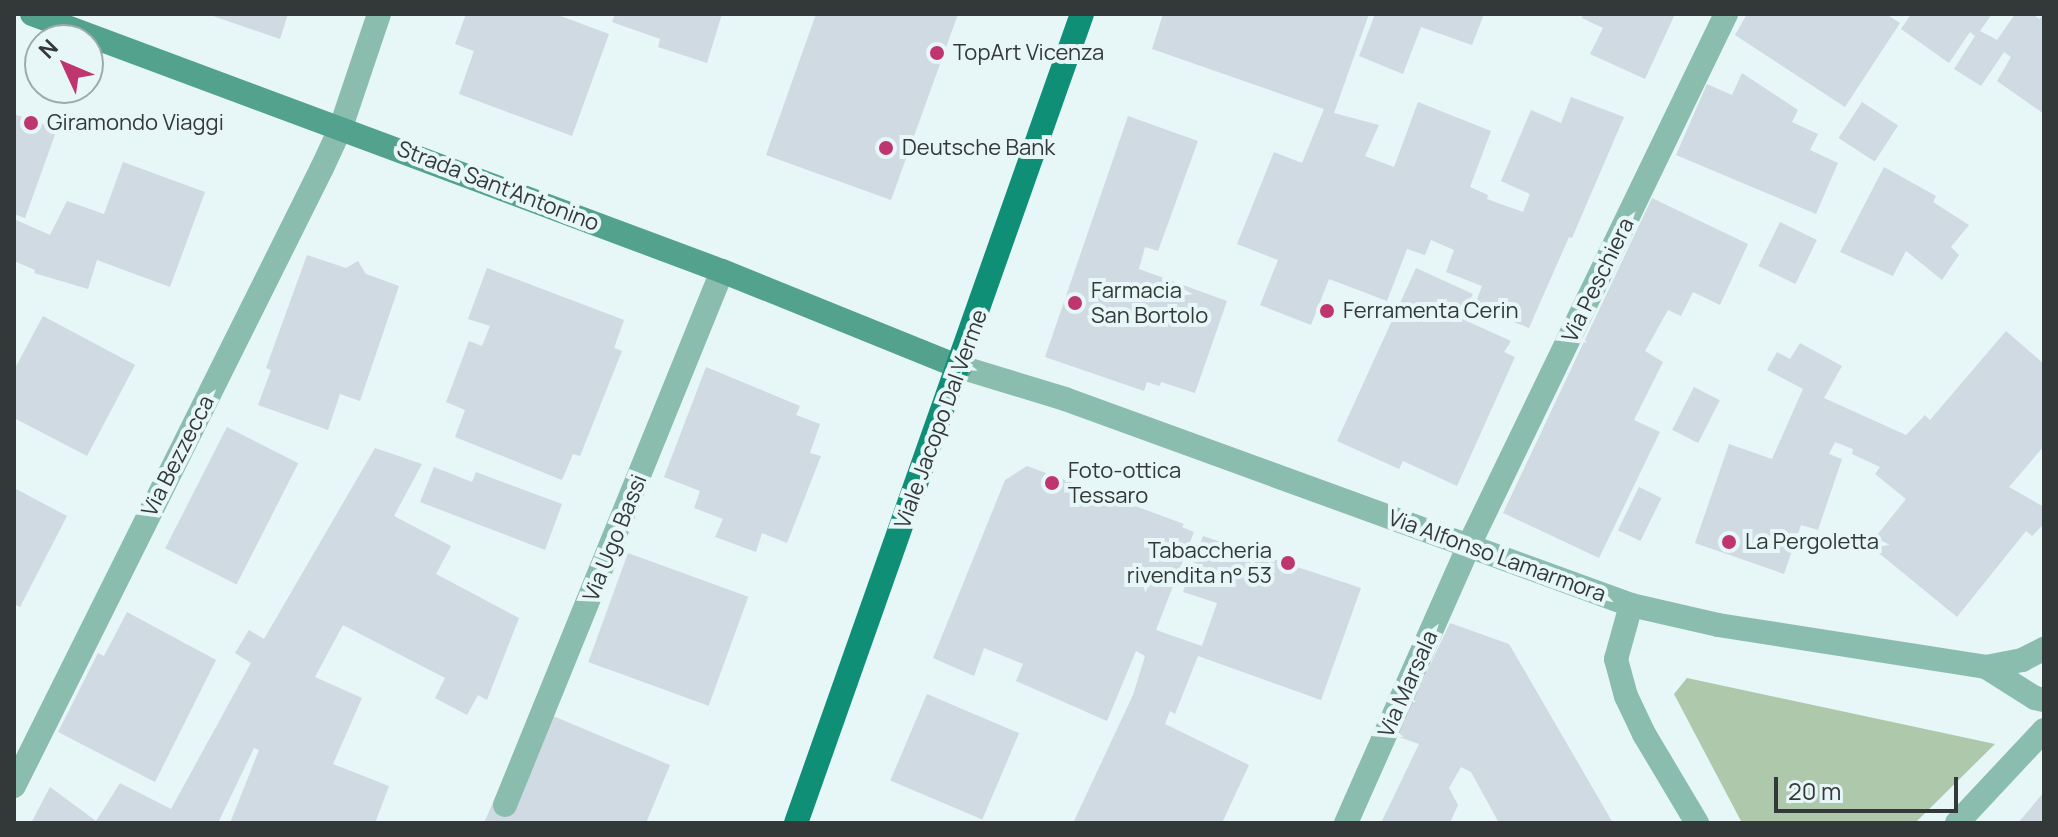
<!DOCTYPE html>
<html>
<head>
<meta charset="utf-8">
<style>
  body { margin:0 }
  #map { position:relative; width:2058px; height:837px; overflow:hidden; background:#e7f6f7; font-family:Manrope,sans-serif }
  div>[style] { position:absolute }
  .green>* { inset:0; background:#adc8ab }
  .building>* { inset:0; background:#cfdae2; transform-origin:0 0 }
  .street>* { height:24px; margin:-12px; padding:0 12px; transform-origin:12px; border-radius:12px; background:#8bbdae }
  .secondary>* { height:24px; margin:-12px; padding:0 12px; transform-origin:12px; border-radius:12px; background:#52a28d }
  .primary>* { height:24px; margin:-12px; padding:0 12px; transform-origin:12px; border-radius:12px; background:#0e8f76 }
  .dots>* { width:22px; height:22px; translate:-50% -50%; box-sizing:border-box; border:4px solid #e7f6f7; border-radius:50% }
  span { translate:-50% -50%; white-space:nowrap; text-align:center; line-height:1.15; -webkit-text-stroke:8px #e7f6f7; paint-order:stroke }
  .poi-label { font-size:22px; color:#333839 }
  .left { translate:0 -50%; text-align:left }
  .right { translate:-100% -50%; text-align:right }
  .street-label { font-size:22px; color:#333839 }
  .frame { position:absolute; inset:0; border:16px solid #333839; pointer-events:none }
  .north { position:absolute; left:24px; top:24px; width:80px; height:80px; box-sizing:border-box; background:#e7f6f7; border:2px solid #9faaab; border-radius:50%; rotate:314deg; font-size:22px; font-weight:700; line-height:32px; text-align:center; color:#333839 }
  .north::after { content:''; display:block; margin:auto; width:28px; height:36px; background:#bf356f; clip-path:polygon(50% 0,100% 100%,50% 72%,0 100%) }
  .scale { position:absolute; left:1774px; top:777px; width:184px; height:36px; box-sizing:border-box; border:4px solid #333839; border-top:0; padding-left:10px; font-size:24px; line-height:28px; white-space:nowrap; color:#333839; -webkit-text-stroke:6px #e7f6f7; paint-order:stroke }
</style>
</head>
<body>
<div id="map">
  <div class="green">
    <i style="clip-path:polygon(1687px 678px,1995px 744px,1915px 823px,1742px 823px,1674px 694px)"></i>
  </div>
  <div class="building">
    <i style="clip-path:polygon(207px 14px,288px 14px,280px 39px)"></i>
    <i style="clip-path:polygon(466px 14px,555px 14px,609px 34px,572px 136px,459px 94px,474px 51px,455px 44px)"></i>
    <i style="clip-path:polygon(615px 14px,722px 14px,707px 63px,658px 47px,660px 39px,612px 22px)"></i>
    <i style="clip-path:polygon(816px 14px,958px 14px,891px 200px,766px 155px)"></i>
    <i style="clip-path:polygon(1163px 14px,1369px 14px,1334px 113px,1379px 125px,1365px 156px,1394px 167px,1418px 102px,1491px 131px,1470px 187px,1488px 195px,1487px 199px,1523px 212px,1530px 194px,1501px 181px,1531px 110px,1561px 123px,1571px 97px,1624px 117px,1572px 238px,1569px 237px,1529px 328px,1474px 307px,1482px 286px,1446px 272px,1454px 250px,1431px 240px,1425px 255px,1407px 249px,1387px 301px,1329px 279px,1311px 325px,1260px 305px,1278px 260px,1237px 244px,1274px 152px,1302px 163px,1324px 109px,1152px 49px)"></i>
    <i style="clip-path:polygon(1375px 14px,1484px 14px,1472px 45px,1421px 27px,1403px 74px,1359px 56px)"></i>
    <i style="clip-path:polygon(1583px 14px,1675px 14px,1645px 79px,1590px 54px,1603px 28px,1582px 18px)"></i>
    <i style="clip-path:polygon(1747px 14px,1886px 14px,1900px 23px,1845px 107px,1735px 35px)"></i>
    <i style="clip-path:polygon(1911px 14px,1992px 14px,1980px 31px,1997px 40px,2015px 14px,2033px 14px,2039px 19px,2044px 14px,2044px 114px,1997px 81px,2011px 57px,2004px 52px,1981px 86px,1954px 69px,1975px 36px,1970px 32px,1949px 63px,1901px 29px)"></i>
    <i style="clip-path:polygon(1742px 73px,1798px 110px,1792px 122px,1818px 134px,1810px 150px,1838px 163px,1816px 214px,1676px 155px,1707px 84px,1732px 95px)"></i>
    <i style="left:1862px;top:102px;width:43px;height:43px;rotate:33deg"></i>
    <i style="clip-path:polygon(14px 114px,57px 129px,25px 218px,14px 214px)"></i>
    <i style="clip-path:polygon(1128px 116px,1198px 141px,1158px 251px,1145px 247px,1139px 269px,1227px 301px,1195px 393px,1161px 382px,1160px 386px,1147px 382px,1144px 391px,1045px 357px)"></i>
    <i style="clip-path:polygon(123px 162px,205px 192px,170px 287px,97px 260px,88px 289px,34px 273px,35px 270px,14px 261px,14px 219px,50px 235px,67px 201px,104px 214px)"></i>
    <i style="clip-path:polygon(1884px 167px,1936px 196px,1933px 202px,1969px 225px,1951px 247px,1959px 255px,1942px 280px,1906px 251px,1893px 276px,1840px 252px)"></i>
    <i style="clip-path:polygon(1652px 198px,1748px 244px,1720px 305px,1693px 292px,1681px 316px,1668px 310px,1645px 351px,1663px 362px,1634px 420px,1660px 432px,1599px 558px,1503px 513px)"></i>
    <i style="left:1780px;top:222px;width:41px;height:49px;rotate:26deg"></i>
    <i style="clip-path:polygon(307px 255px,346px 268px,358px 261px,366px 274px,399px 286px,360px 401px,340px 394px,328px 430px,258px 405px,271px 370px,266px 368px)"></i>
    <i style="clip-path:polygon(487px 268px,624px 320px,614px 348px,622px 351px,580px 456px,573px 454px,562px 480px,455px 437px,465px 410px,446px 402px,469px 341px,482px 346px,490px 326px,468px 319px)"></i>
    <i style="clip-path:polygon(1416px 268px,1473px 294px,1460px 318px,1511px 341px,1504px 352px,1515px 357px,1457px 486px,1403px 461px,1399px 469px,1337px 441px)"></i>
    <i style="clip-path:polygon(43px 316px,135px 365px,87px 456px,14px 418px,14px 370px)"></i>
    <i style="clip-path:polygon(2006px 331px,2044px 364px,2044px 446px,2009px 487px,2044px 507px,2044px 524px,2032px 536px,2026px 531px,1957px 617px,1869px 545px,1906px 499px,1875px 474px,1880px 467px,1852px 454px,1853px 449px,1835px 442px,1829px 454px,1842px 459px,1818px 530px,1801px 525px,1784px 574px,1695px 543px,1729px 444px,1772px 459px,1803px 389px,1767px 370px,1777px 352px,1790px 359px,1800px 343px,1842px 366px,1824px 398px,1906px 435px,1925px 415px,1930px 420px)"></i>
    <i style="clip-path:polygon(706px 367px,800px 406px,796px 415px,820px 424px,810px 453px,821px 456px,787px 543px,762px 533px,756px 552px,715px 537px,723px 519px,694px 508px,700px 491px,664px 477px)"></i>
    <i style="left:1694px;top:387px;width:29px;height:48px;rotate:27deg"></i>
    <i style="left:227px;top:427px;width:80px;height:136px;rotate:27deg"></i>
    <i style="clip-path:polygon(375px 448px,422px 464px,394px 516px,451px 546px,436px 574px,519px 618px,487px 700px,478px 695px,467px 715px,435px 698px,445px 678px,343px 625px,315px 677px,362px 698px,333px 764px,389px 786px,375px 823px,230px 823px,259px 750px,254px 748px,218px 823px,31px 823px,50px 787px,96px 821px,120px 783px,171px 809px,251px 663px,235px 653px,249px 630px,264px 639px)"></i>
    <i style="clip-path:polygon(1027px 466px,1184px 524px,1182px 527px,1194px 532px,1156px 630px,1202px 646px,1217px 603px,1183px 592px,1203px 536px,1361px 588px,1321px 700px,1198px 656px,1175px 714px,1170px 711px,1165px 724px,1249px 765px,1222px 823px,1073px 823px,1133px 695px,1145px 656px,1136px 651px,1107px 721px,1016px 681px,1023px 664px,984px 648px,974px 676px,933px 658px,1005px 480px)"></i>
    <i style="clip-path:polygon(434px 467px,472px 482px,476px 472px,562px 504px,545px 550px,420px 502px)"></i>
    <i style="left:1639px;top:487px;width:25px;height:48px;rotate:26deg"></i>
    <i style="clip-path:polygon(14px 488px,67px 516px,20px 607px,14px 604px)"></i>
    <i style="left:628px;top:553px;width:128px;height:116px;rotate:20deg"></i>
    <i style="clip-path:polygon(127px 612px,216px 660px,155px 782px,58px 732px,98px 653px,104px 656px)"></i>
    <i style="clip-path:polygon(1450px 623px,1509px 644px,1613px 823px,1499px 823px,1471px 772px,1461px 767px,1449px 788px,1458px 805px,1450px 823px,1381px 823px,1419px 744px,1396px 736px)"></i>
    <i style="left:927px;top:694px;width:100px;height:94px;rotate:23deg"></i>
    <i style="clip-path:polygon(534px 708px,670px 765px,646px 823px,484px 823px)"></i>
    <i style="clip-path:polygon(2044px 792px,2044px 823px,2018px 823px)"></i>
  </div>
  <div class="street">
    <i style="left:960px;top:367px;width:110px;rotate:16.9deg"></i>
    <i style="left:1065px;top:399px;width:602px;rotate:20deg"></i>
    <i style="left:1631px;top:605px;width:89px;rotate:12.9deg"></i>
    <i style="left:1718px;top:625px;width:271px;rotate:8.9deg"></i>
    <i style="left:1986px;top:667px;width:58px;rotate:32.3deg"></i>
    <i style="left:2035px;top:698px;width:9px;rotate:13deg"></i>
    <i style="left:1631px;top:605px;width:56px;rotate:105.5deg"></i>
    <i style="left:1616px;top:659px;width:38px;rotate:75deg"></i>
    <i style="left:1626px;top:696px;width:42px;rotate:64.7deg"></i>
    <i style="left:1644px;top:734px;width:104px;rotate:59.2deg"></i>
    <i style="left:1986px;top:667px;width:37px;rotate:-11deg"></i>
    <i style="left:2022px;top:660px;width:25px;rotate:-27deg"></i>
    <i style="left:14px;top:786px;width:690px;rotate:-63.51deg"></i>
    <i style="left:322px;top:168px;width:45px;rotate:-65.1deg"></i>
    <i style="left:341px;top:127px;width:119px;rotate:-71.4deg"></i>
    <i style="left:505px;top:805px;width:576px;rotate:-67.88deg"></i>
    <i style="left:1346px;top:823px;width:304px;rotate:-66.1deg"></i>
    <i style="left:1469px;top:545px;width:590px;rotate:-64.17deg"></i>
    <i style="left:1957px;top:823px;width:127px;rotate:-46.9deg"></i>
  </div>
  <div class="secondary">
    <i style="left:32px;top:14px;width:736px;rotate:20.43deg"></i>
    <i style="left:722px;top:271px;width:257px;rotate:22deg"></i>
  </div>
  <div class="primary">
    <i style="left:796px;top:823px;width:858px;rotate:-70.53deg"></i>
  </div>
  <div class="dots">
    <i style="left:937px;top:53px;background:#bf356f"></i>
    <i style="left:31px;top:123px;background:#bf356f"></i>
    <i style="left:886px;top:148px;background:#bf356f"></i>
    <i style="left:1075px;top:303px;background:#bf356f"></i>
    <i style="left:1327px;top:311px;background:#bf356f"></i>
    <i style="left:1052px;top:483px;background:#bf356f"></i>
    <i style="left:1729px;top:542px;background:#bf356f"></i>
    <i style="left:1288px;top:563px;background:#bf356f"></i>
  </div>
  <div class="poi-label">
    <span class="left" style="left:953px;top:53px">TopArt Vicenza</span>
    <span class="left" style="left:47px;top:123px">Giramondo Viaggi</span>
    <span class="left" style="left:902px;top:148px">Deutsche Bank</span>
    <span class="left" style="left:1091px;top:303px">Farmacia<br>San Bortolo</span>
    <span class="left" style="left:1343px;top:311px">Ferramenta Cerin</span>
    <span class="left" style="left:1068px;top:483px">Foto-ottica<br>Tessaro</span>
    <span class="left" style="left:1745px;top:542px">La Pergoletta</span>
    <span class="right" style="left:1272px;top:563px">Tabaccheria<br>rivendita n° 53</span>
  </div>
  <div class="street-label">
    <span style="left:498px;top:186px;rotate:21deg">Strada Sant'Antonino</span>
    <span style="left:1598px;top:280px;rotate:-64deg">Via Peschiera</span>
    <span style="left:941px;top:419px;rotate:-70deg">Viale Jacopo Dal Verme</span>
    <span style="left:178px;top:456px;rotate:-63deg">Via Bezzecca</span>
    <span style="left:615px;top:538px;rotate:-68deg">Via Ugo Bassi</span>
    <span style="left:1497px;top:556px;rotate:20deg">Via Alfonso Lamarmora</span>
    <span style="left:1408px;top:684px;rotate:-66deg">Via Marsala</span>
  </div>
  <div class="frame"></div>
  <div class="north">N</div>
  <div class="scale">20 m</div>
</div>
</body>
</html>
